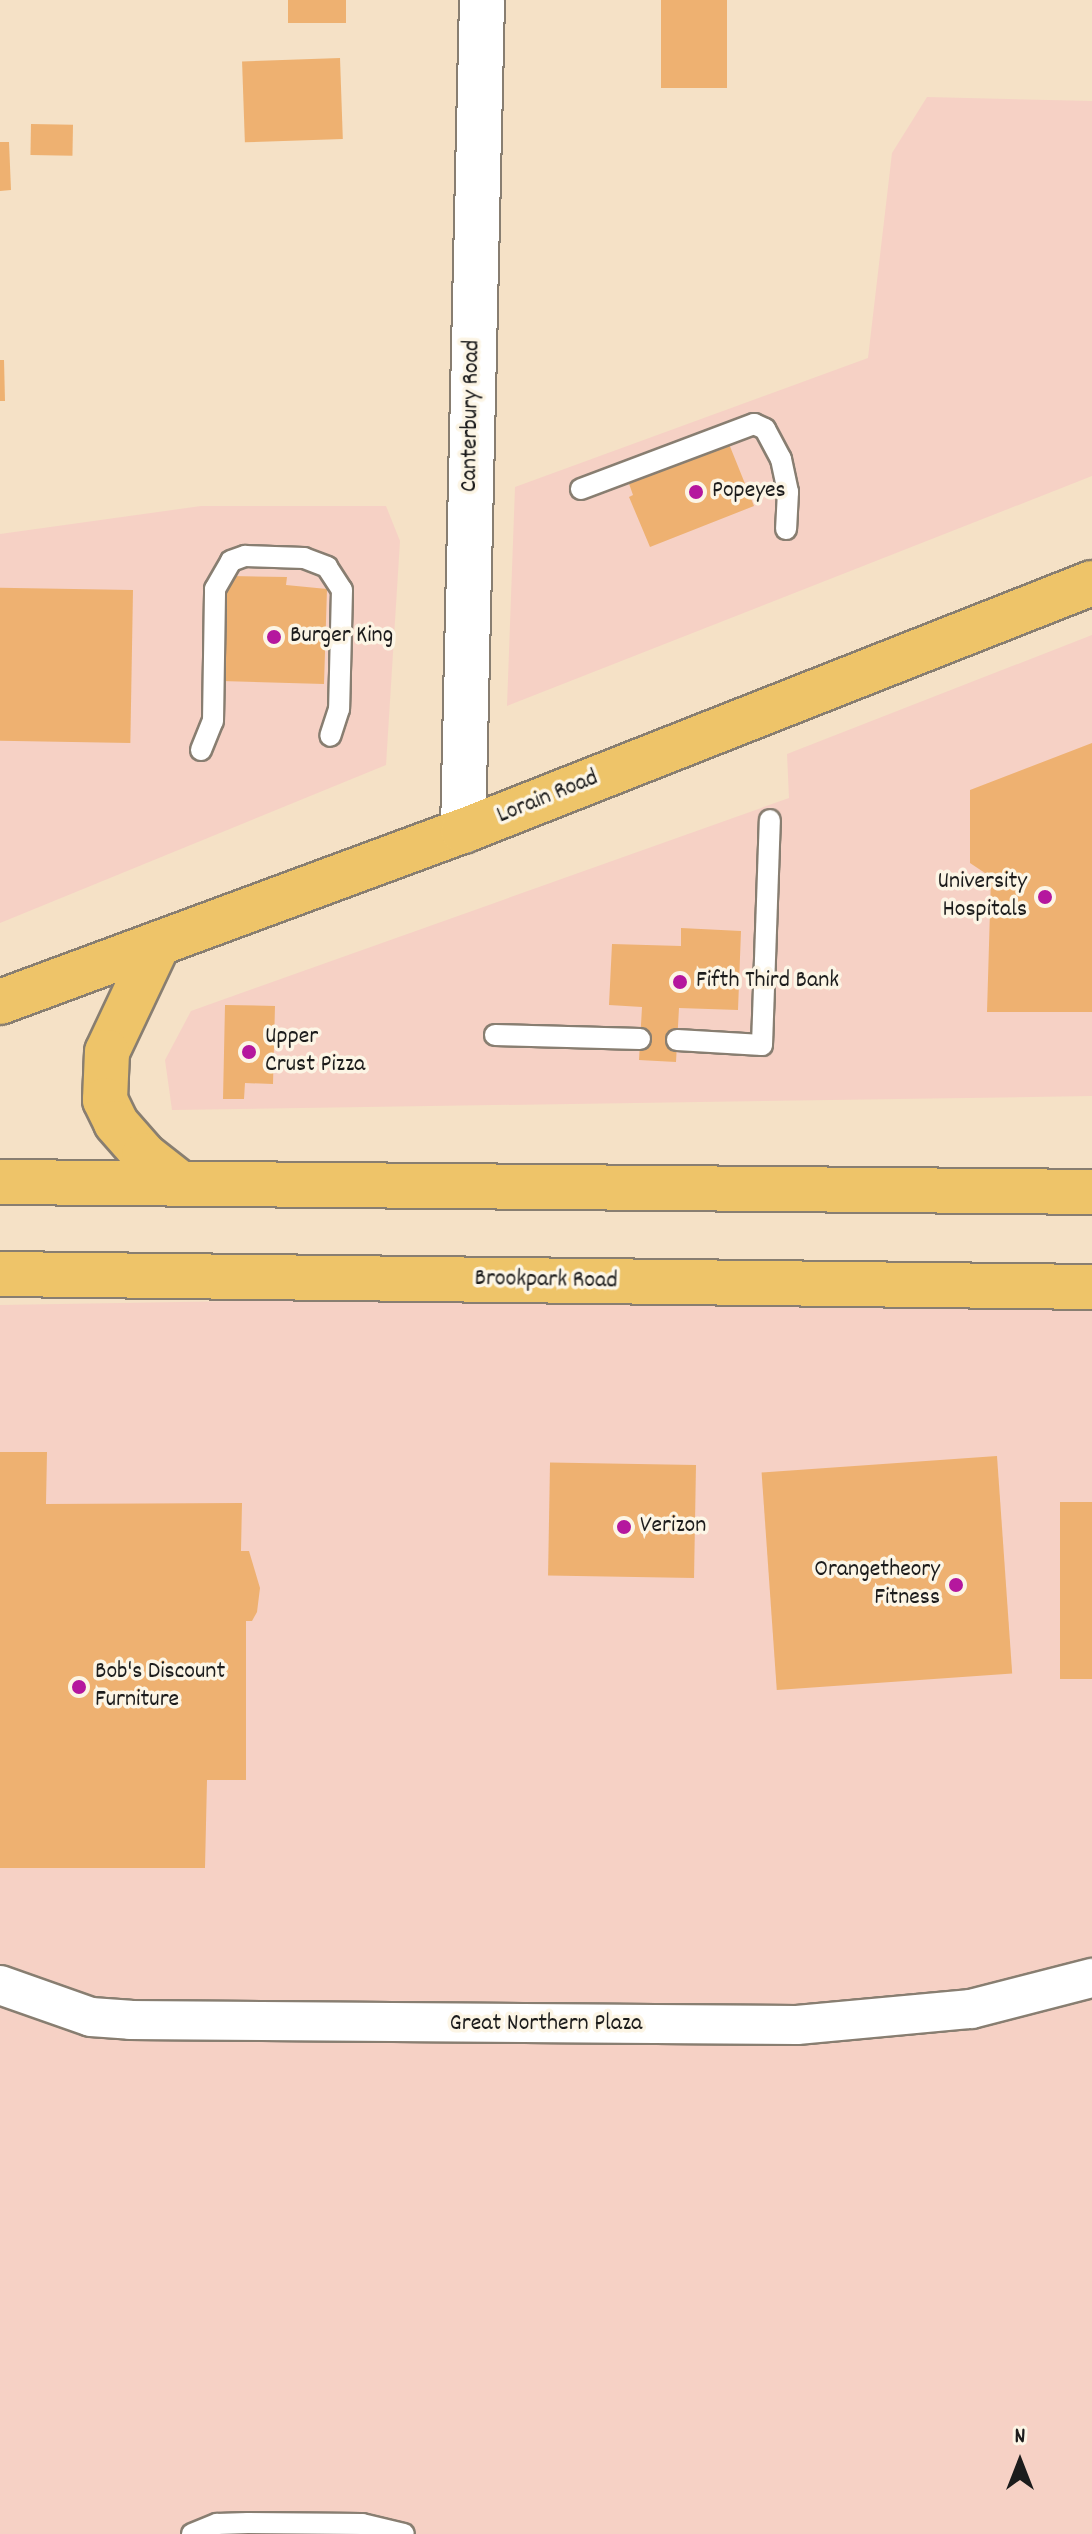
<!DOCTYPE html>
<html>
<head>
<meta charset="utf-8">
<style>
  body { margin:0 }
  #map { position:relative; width:1092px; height:2534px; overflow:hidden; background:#f5e1c6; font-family:Dekko,sans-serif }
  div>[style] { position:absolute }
  .built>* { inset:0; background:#f6d1c5 }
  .building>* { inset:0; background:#eeb171; transform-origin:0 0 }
  .roads { filter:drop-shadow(2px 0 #887e71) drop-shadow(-2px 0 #887e71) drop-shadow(0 2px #887e71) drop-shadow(0 -2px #887e71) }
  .service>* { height:20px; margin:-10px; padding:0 10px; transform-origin:10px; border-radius:10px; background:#fff }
  .minor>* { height:38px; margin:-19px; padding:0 19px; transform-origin:19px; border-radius:19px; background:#fff }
  .tertiary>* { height:44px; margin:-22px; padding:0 22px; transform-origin:22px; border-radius:22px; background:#fff }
  .primary>* { height:44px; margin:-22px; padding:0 22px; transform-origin:22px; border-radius:22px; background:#eec469 }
  .dots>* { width:22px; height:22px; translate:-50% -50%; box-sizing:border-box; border:4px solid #fcf5e5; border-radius:50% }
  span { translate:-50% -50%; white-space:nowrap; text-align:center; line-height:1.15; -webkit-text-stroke:7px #fcf5e5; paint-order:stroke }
  .street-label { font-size:24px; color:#1c1c1c }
  .poi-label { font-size:24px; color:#1c1c1c }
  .left { translate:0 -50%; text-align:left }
  .right { translate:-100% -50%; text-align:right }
  .north { position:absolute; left:980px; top:2422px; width:80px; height:80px; -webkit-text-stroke:6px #fcf5e5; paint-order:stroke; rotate:0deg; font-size:22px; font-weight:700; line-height:32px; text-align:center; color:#1c1c1c }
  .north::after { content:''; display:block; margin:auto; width:28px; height:36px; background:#1c1c1c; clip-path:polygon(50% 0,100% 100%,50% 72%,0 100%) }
</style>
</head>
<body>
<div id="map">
  <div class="built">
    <i style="clip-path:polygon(927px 97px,1092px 101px,1092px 476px,507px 706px,515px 487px,868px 358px,892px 153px)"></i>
    <i style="clip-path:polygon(201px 506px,386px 506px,400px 541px,386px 765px,0 923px,0 534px)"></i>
    <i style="clip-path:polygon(1092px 635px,1092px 1096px,172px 1110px,165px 1060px,191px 1011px,789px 798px,787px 754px)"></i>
    <i style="clip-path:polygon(549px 1296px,1092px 1297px,1092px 2534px,0 2534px,0 1305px)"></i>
  </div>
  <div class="building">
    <i style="left:288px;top:0;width:58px;height:23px"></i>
    <i style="left:661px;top:0;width:66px;height:88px"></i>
    <i style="left:340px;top:58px;width:81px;height:98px;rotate:88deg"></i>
    <i style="left:31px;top:124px;width:42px;height:31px;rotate:1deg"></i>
    <i style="clip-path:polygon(0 142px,9px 142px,11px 190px,0 191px)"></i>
    <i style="clip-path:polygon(0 360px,4px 360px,5px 401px,0 401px)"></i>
    <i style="clip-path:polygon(727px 439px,754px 506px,650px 547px,629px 497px,633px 495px,627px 478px)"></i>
    <i style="clip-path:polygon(231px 576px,287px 577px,286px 585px,327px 589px,324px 684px,221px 681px,225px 586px,231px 586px)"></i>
    <i style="left:133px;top:590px;width:153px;height:133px;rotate:91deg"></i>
    <i style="clip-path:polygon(1092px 743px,1092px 1012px,987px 1012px,991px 877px,970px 863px,970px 790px)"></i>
    <i style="clip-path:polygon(681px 928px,741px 931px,738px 1010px,679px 1008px,676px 1062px,639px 1060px,642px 1007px,609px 1005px,612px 944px,681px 946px)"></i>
    <i style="clip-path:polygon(225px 1005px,275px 1006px,273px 1084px,245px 1083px,244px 1099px,223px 1099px)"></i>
    <i style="clip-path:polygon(0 1452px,47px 1452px,46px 1504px,242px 1503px,241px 1551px,249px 1551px,260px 1588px,257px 1612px,252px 1621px,246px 1621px,246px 1780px,207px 1780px,205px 1868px,0 1868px)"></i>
    <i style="left:997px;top:1456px;width:218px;height:236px;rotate:86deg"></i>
    <i style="left:696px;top:1465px;width:113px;height:146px;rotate:91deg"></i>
    <i style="left:1060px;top:1502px;width:32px;height:177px"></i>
  </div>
  <div class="roads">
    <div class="service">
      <i style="left:581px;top:489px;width:185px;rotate:-20.6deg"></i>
      <i style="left:754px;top:424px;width:12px;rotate:24deg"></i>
      <i style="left:765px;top:429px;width:34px;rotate:62deg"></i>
      <i style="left:781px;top:459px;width:34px;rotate:78deg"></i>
      <i style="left:788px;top:492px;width:37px;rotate:93deg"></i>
      <i style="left:201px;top:750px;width:31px;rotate:-68deg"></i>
      <i style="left:213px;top:721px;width:132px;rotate:-89.1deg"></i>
      <i style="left:215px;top:589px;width:32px;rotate:-60deg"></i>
      <i style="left:231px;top:561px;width:15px;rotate:-20deg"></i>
      <i style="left:245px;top:556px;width:59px;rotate:1.9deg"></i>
      <i style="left:304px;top:558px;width:25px;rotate:21deg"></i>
      <i style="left:327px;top:567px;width:27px;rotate:57deg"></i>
      <i style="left:342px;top:590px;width:119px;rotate:91.4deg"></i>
      <i style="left:339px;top:709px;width:28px;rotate:108deg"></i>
      <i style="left:495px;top:1035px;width:145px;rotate:1.6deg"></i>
      <i style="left:677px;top:1040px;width:85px;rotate:3.4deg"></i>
      <i style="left:762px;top:1045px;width:225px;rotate:-88deg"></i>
      <i style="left:192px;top:2534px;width:27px;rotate:-22deg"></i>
      <i style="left:217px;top:2524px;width:31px;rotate:-2deg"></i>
      <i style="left:248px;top:2523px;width:114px;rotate:0.5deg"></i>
      <i style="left:362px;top:2524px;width:43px;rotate:13.4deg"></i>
    </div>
    <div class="minor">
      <i style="left:0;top:1985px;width:96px;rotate:19.4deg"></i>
      <i style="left:91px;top:2017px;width:39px;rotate:4deg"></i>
      <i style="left:130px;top:2020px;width:667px;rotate:0.43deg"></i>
      <i style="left:797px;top:2025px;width:175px;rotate:-5.3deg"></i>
      <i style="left:971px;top:2009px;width:125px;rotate:-14.4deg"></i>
    </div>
    <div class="tertiary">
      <i style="left:463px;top:831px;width:831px;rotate:-88.69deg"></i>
    </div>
    <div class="primary">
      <i style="left:158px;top:944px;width:119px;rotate:115.3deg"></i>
      <i style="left:107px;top:1052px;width:48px;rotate:92.4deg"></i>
      <i style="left:105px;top:1100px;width:25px;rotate:64deg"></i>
      <i style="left:116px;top:1123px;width:43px;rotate:48.8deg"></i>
      <i style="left:144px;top:1155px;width:47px;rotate:38.1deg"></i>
      <i style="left:0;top:1002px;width:494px;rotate:-20.3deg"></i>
      <i style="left:463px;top:831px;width:676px;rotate:-21.52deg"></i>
      <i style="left:0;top:1182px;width:1092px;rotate:0.52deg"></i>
      <i style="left:0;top:1274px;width:1092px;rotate:0.68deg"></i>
    </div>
  </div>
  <div class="dots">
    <i style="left:696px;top:492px;background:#b5179e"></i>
    <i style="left:274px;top:637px;background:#b5179e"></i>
    <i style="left:1045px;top:897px;background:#b5179e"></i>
    <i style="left:680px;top:982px;background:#b5179e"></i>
    <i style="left:249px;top:1052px;background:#b5179e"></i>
    <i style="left:624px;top:1527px;background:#b5179e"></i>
    <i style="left:956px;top:1585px;background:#b5179e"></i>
    <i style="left:79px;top:1687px;background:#b5179e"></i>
  </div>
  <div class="street-label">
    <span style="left:472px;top:416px;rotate:-89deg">Canterbury Road</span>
    <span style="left:548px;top:798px;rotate:-22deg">Lorain Road</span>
    <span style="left:546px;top:1281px;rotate:1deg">Brookpark Road</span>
    <span style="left:546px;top:2025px">Great Northern Plaza</span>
  </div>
  <div class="poi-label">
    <span class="left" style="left:712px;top:492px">Popeyes</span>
    <span class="left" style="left:290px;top:637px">Burger King</span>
    <span class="right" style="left:1027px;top:897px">University<br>Hospitals</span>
    <span class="left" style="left:696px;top:982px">Fifth Third Bank</span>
    <span class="left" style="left:265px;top:1052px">Upper<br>Crust Pizza</span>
    <span class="left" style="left:640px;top:1527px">Verizon</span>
    <span class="right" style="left:940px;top:1585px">Orangetheory<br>Fitness</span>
    <span class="left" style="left:95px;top:1687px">Bob's Discount<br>Furniture</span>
  </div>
  <div class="north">N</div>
</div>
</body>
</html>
